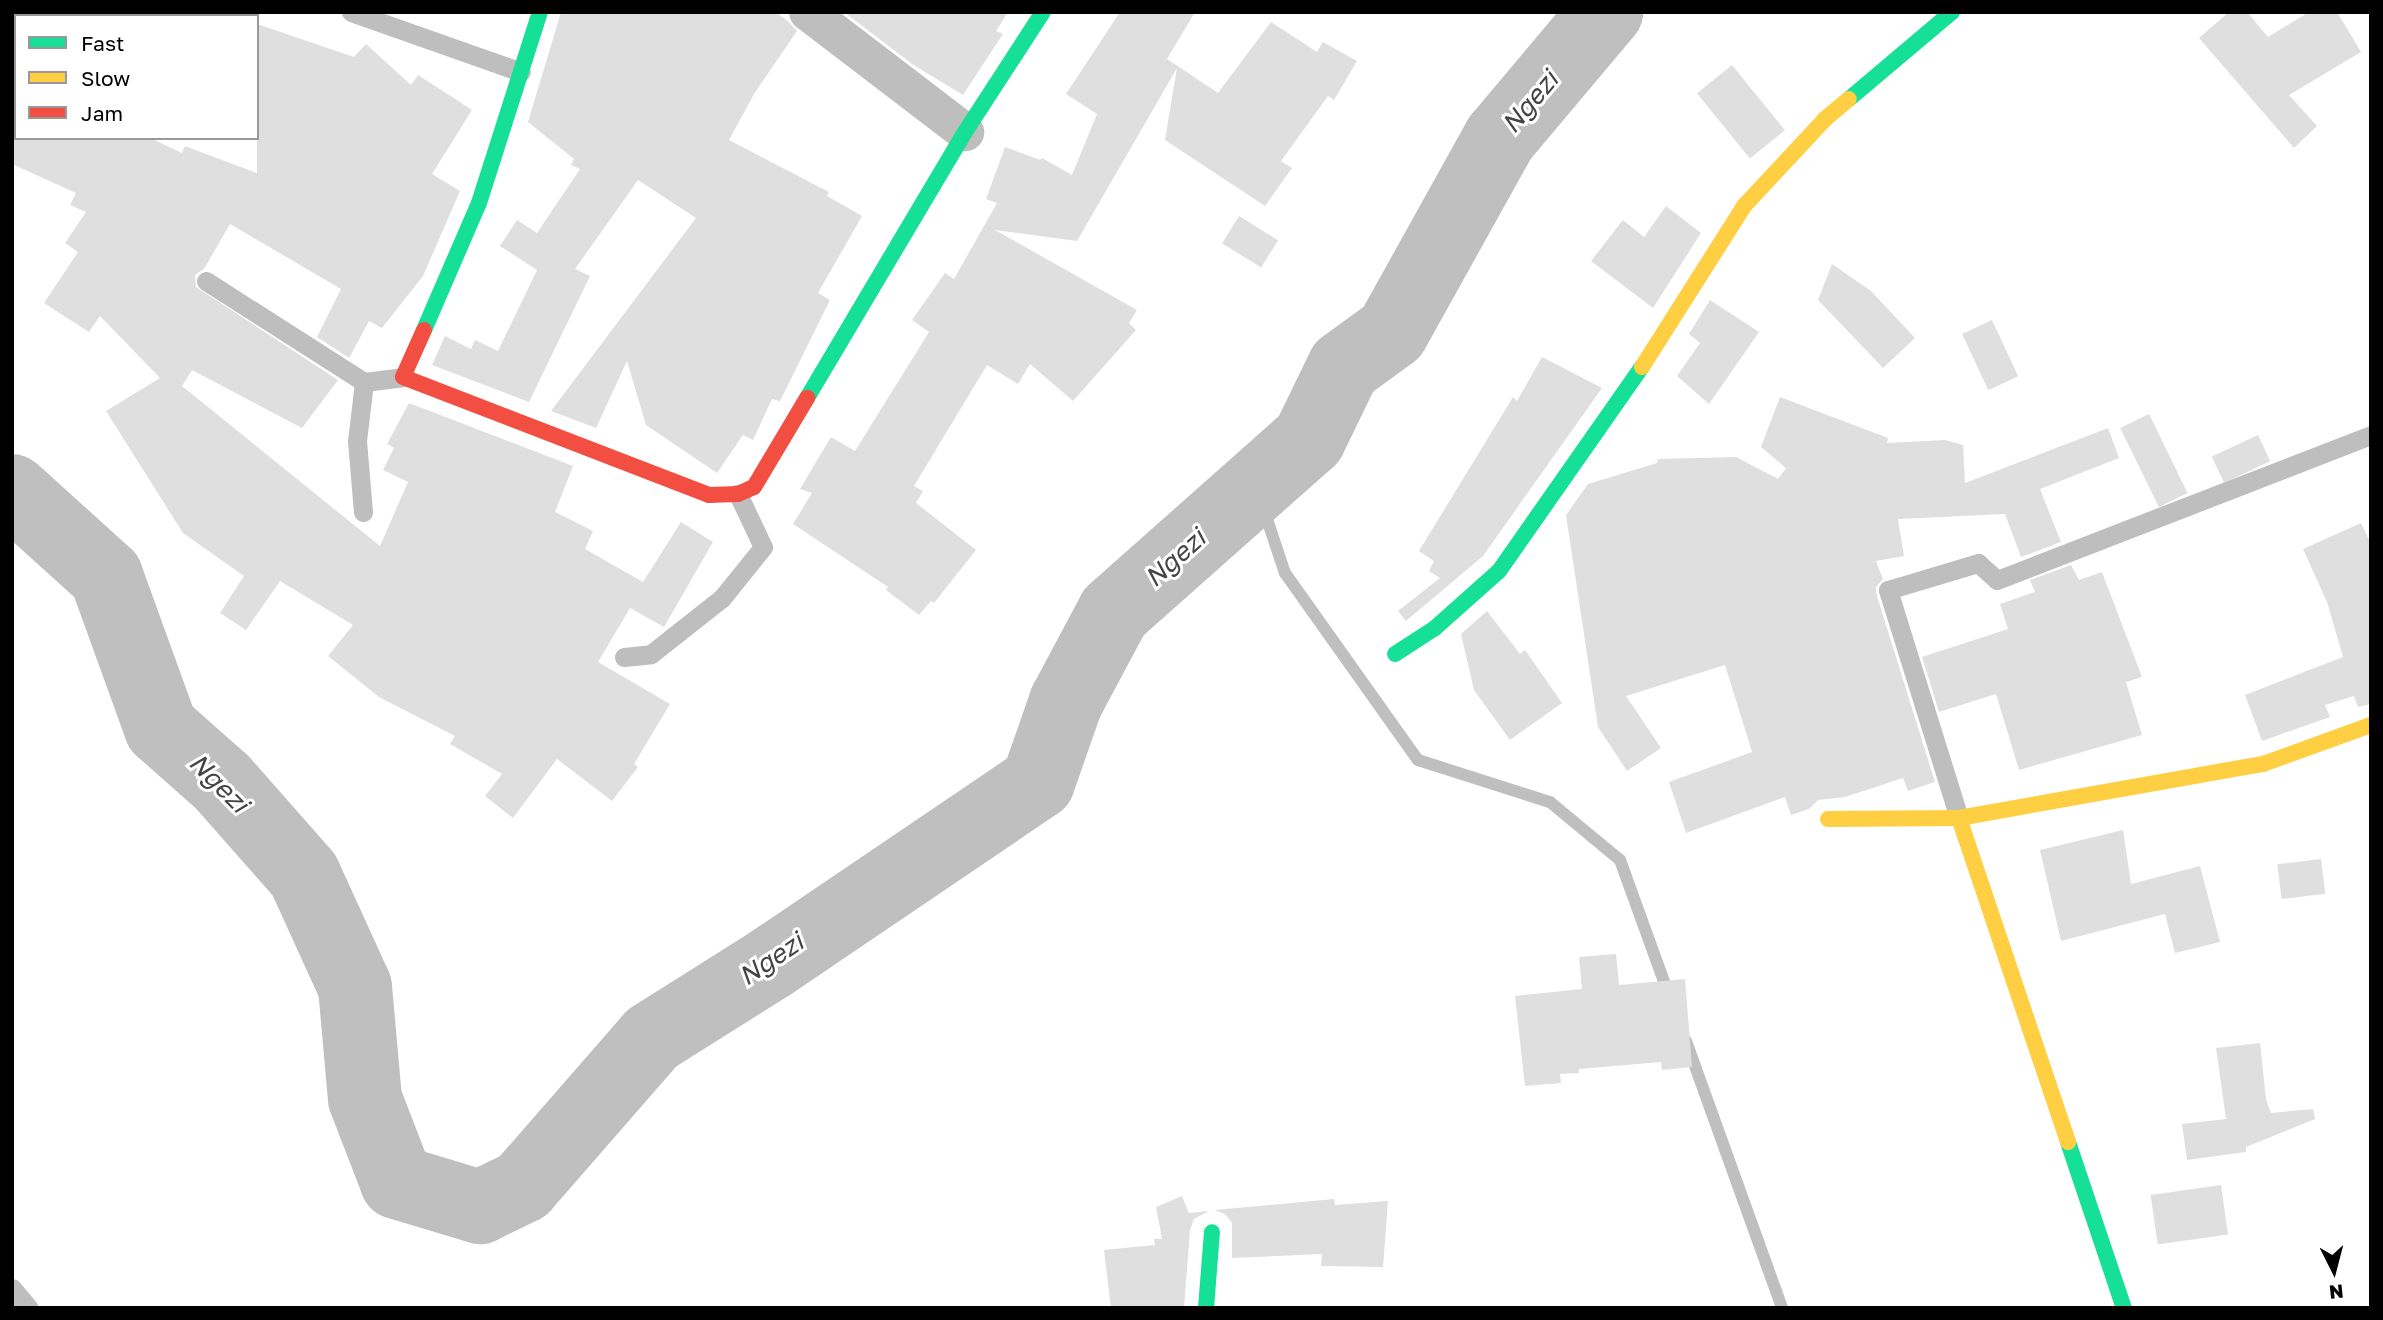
<!DOCTYPE html>
<html>
<head>
<meta charset="utf-8">
<style>
  body { margin:0 }
  #map { position:relative; width:2383px; height:1320px; overflow:hidden; background:#fff; font-family:"Golos Text",sans-serif }
  div>[style] { position:absolute }
  .stream>* { height:12px; margin:-6px; padding:0 6px; transform-origin:6px; border-radius:6px; background:#bfbfbf }
  .river>* { height:74px; margin:-37px; padding:0 37px; transform-origin:37px; border-radius:37px; background:#bfbfbf }
  .building>* { inset:0; background:#dfdfdf; transform-origin:0 0 }
  .lane>* { height:19px; margin:-9.5px; padding:0 9.5px; transform-origin:9.5px; border-radius:9.5px; background:#bebebe }
  .street>* { height:38px; margin:-19px; padding:0 19px; transform-origin:19px; border-radius:19px; background:#bebebe }
  .fast>* { height:16px; margin:-8px; padding:0 8px; transform-origin:8px; border-radius:8px; background:#16e098 }
  .slow>* { height:16px; margin:-8px; padding:0 8px; transform-origin:8px; border-radius:8px; background:#ffcf43 }
  .jam>* { height:16px; margin:-8px; padding:0 8px; transform-origin:8px; border-radius:8px; background:#f24e42 }
  span { translate:-50% -50%; white-space:nowrap; text-align:center; line-height:1.15; -webkit-text-stroke:6px #fff; paint-order:stroke }
  .water-label { font-size:26px; color:#444; font-style:italic }
  .frame { position:absolute; inset:0; border:14px solid #000; pointer-events:none }
  .legend { position:absolute; left:14px; top:14px; width:245px; height:126px; box-sizing:border-box; background:#fff; border:2px solid #999; margin:0; padding:9px 12px; list-style:none; font-size:21px; color:#000 }
  .legend li { display:flex; align-items:center; gap:14px; height:35px }
  .legend b { width:35px; border:2px solid #999 }
  .north { position:absolute; left:2299px; top:1236px; width:70px; height:70px; -webkit-text-stroke:5px #fff; paint-order:stroke; rotate:174deg; font-size:19px; font-weight:700; line-height:28px; text-align:center; color:#000 }
  .north::after { content:''; display:block; margin:auto; width:24px; height:32px; background:#000; clip-path:polygon(50% 0,100% 100%,50% 72%,0 100%) }
</style>
</head>
<body>
<div id="map">
  <div class="stream">
    <i style="left:1256px;top:486px;width:92px;rotate:71.6deg"></i>
    <i style="left:1285px;top:573px;width:229px;rotate:54.6deg"></i>
    <i style="left:1418px;top:760px;width:139px;rotate:17.7deg"></i>
    <i style="left:1550px;top:802px;width:91px;rotate:39.6deg"></i>
    <i style="left:1620px;top:860px;width:144px;rotate:70.1deg"></i>
    <i style="left:1686px;top:1041px;width:284px;rotate:70.2deg"></i>
  </div>
  <div class="river">
    <i style="left:12px;top:491px;width:127px;rotate:42.1deg"></i>
    <i style="left:106px;top:576px;width:162px;rotate:70.1deg"></i>
    <i style="left:161px;top:728px;width:81px;rotate:41.5deg"></i>
    <i style="left:222px;top:782px;width:124px;rotate:48.6deg"></i>
    <i style="left:304px;top:875px;width:123px;rotate:65.5deg"></i>
    <i style="left:355px;top:987px;width:112px;rotate:84.9deg"></i>
    <i style="left:365px;top:1099px;width:89px;rotate:68.9deg"></i>
    <i style="left:397px;top:1182px;width:87px;rotate:16.8deg"></i>
    <i style="left:480px;top:1207px;width:48px;rotate:-26deg"></i>
    <i style="left:523px;top:1186px;width:196px;rotate:-48.9deg"></i>
    <i style="left:652px;top:1038px;width:137px;rotate:-32.2deg"></i>
    <i style="left:768px;top:965px;width:326px;rotate:-34.1deg"></i>
    <i style="left:1038px;top:782px;width:85px;rotate:-70.7deg"></i>
    <i style="left:1066px;top:702px;width:102px;rotate:-61.9deg"></i>
    <i style="left:1114px;top:612px;width:261px;rotate:-41.6deg"></i>
    <i style="left:1309px;top:439px;width:80px;rotate:-64.1deg"></i>
    <i style="left:1344px;top:367px;width:59px;rotate:-36.1deg"></i>
    <i style="left:1392px;top:332px;width:222px;rotate:-60.9deg"></i>
    <i style="left:1500px;top:138px;width:165px;rotate:-49.9deg"></i>
  </div>
  <div class="building">
    <i style="clip-path:polygon(561px 12px,775px 12px,788px 21px,797px 31px,754px 94px,729px 140px,829px 192px,827px 196px,862px 216px,818px 293px,830px 300px,780px 401px,772px 399px,753px 440px,743px 435px,717px 473px,646px 425px,627px 361px,596px 428px,551px 411px,696px 218px,638px 180px,575px 269px,590px 276px,529px 402px,432px 365px,445px 336px,471px 349px,475px 340px,498px 351px,537px 270px,500px 246px,517px 220px,537px 233px,580px 169px,571px 165px,574px 159px,528px 122px)"></i>
    <i style="clip-path:polygon(844px 12px,1008px 12px,996px 31px,1003px 34px,963px 95px,912px 64px)"></i>
    <i style="clip-path:polygon(1120px 12px,1195px 12px,1167px 59px,1218px 93px,1271px 22px,1317px 52px,1323px 42px,1357px 61px,1334px 100px,1328px 96px,1281px 161px,1292px 168px,1265px 206px,1165px 140px,1177px 68px,1077px 241px,995px 230px,1137px 310px,1129px 323px,1136px 330px,1073px 401px,1030px 364px,1018px 384px,987px 365px,914px 486px,923px 491px,916px 503px,976px 550px,934px 603px,931px 601px,919px 615px,886px 590px,888px 587px,793px 524px,812px 493px,800px 489px,831px 437px,855px 451px,929px 332px,912px 320px,945px 273px,954px 279px,997px 203px,986px 199px,1005px 147px,1040px 160px,1042px 158px,1072px 175px,1097px 114px,1066px 94px)"></i>
    <i style="clip-path:polygon(2229px 12px,2247px 12px,2268px 37px,2309px 12px,2337px 12px,2361px 52px,2289px 95px,2317px 126px,2294px 148px,2199px 38px)"></i>
    <i style="clip-path:polygon(257px 24px,354px 57px,366px 44px,411px 85px,418px 75px,472px 110px,432px 174px,460px 191px,423px 276px,382px 328px,369px 321px,349px 358px,317px 337px,341px 289px,230px 224px,204px 269px,195px 275px,196px 287px,338px 380px,302px 428px,192px 370px,182px 386px,380px 546px,408px 482px,383px 470px,394px 448px,387px 444px,409px 403px,573px 466px,555px 512px,593px 531px,585px 549px,643px 582px,681px 522px,713px 542px,664px 627px,630px 608px,598px 662px,670px 704px,634px 764px,638px 767px,612px 801px,557px 759px,513px 818px,485px 796px,502px 774px,450px 744px,455px 736px,379px 697px,328px 656px,353px 625px,280px 581px,246px 630px,220px 613px,244px 576px,183px 533px,106px 411px,160px 378px,100px 316px,89px 332px,44px 303px,78px 252px,65px 243px,86px 212px,70px 205px,76px 193px,12px 164px,12px 138px,150px 138px,182px 153px,185px 146px,257px 173px)"></i>
    <i style="left:1732px;top:65px;width:84px;height:45px;rotate:51deg"></i>
    <i style="clip-path:polygon(1666px 206px,1701px 233px,1653px 308px,1591px 261px,1623px 220px,1644px 237px)"></i>
    <i style="left:1239px;top:216px;width:46px;height:32px;rotate:32deg"></i>
    <i style="clip-path:polygon(1832px 264px,1871px 291px,1915px 338px,1883px 368px,1818px 300px)"></i>
    <i style="clip-path:polygon(1710px 300px,1759px 332px,1709px 404px,1677px 376px,1700px 343px,1689px 334px)"></i>
    <i style="left:1992px;top:320px;width:62px;height:33px;rotate:65deg"></i>
    <i style="clip-path:polygon(1542px 357px,1602px 388px,1483px 556px,1406px 621px,1398px 611px,1440px 578px,1429px 571px,1434px 561px,1419px 551px,1513px 397px,1517px 401px)"></i>
    <i style="clip-path:polygon(1780px 397px,1888px 438px,1887px 443px,1945px 440px,1963px 445px,1965px 483px,2108px 428px,2119px 458px,2040px 489px,2061px 542px,2021px 557px,2005px 514px,1898px 519px,1904px 556px,1876px 561px,1883px 579px,1876px 587px,1876px 593px,1935px 782px,1908px 791px,1903px 778px,1845px 797px,1818px 800px,1809px 809px,1791px 815px,1785px 797px,1686px 833px,1669px 782px,1752px 752px,1725px 665px,1626px 696px,1661px 748px,1627px 771px,1598px 727px,1566px 515px,1588px 484px,1657px 463px,1658px 459px,1736px 457px,1778px 479px,1786px 468px,1761px 447px)"></i>
    <i style="left:2149px;top:414px;width:88px;height:32px;rotate:64deg"></i>
    <i style="left:2258px;top:435px;width:29px;height:51px;rotate:65deg"></i>
    <i style="clip-path:polygon(2361px 523px,2371px 544px,2371px 704px,2358px 707px,2354px 696px,2325px 705px,2330px 717px,2262px 741px,2245px 695px,2343px 657px,2327px 602px,2303px 549px)"></i>
    <i style="clip-path:polygon(2071px 565px,2079px 580px,2102px 572px,2142px 677px,2126px 682px,2142px 735px,2019px 770px,1996px 694px,1939px 712px,1922px 657px,2008px 629px,2000px 604px,2035px 592px,2030px 580px)"></i>
    <i style="clip-path:polygon(1487px 611px,1520px 654px,1525px 650px,1562px 703px,1510px 740px,1474px 690px,1461px 634px)"></i>
    <i style="clip-path:polygon(2123px 830px,2131px 884px,2200px 866px,2220px 942px,2175px 953px,2165px 914px,2061px 941px,2040px 850px)"></i>
    <i style="left:2321px;top:859px;width:35px;height:44px;rotate:83deg"></i>
    <i style="clip-path:polygon(1616px 954px,1619px 985px,1685px 979px,1692px 1067px,1662px 1070px,1661px 1062px,1579px 1069px,1579px 1073px,1560px 1074px,1561px 1083px,1525px 1086px,1515px 996px,1582px 989px,1579px 957px)"></i>
    <i style="clip-path:polygon(2260px 1043px,2266px 1099px,2271px 1113px,2313px 1109px,2315px 1119px,2246px 1147px,2246px 1152px,2187px 1160px,2182px 1124px,2226px 1119px,2216px 1048px)"></i>
    <i style="left:2221px;top:1185px;width:50px;height:71px;rotate:82deg"></i>
    <i style="clip-path:polygon(1182px 1196px,1189px 1213px,1209px 1211px,1194px 1219px,1190px 1230px,1184px 1308px,1111px 1308px,1104px 1250px,1155px 1245px,1154px 1239px,1162px 1239px,1156px 1207px)"></i>
    <i style="clip-path:polygon(1334px 1199px,1335px 1205px,1388px 1201px,1383px 1267px,1321px 1266px,1322px 1254px,1232px 1258px,1232px 1223px,1225px 1214px,1215px 1210px)"></i>
  </div>
  <div class="lane">
    <i style="left:351px;top:12px;width:180px;rotate:19.4deg"></i>
    <i style="left:206px;top:281px;width:188px;rotate:32.6deg"></i>
    <i style="left:364px;top:382px;width:39px;rotate:-7deg"></i>
    <i style="left:363px;top:512px;width:71px;rotate:-94.8deg"></i>
    <i style="left:357px;top:441px;width:59px;rotate:-83.2deg"></i>
    <i style="left:624px;top:657px;width:27px;rotate:-6deg"></i>
    <i style="left:651px;top:654px;width:90px;rotate:-38.3deg"></i>
    <i style="left:722px;top:598px;width:65px;rotate:-51.2deg"></i>
    <i style="left:763px;top:547px;width:59px;rotate:-115.3deg"></i>
    <i style="left:1959px;top:818px;width:239px;rotate:-107.3deg"></i>
    <i style="left:1888px;top:590px;width:94px;rotate:-16.7deg"></i>
    <i style="left:1978px;top:563px;width:25px;rotate:42deg"></i>
    <i style="left:1997px;top:580px;width:401px;rotate:-21.2deg"></i>
    <i style="left:12px;top:1288px;width:26px;rotate:50deg"></i>
  </div>
  <div class="street">
    <i style="left:808px;top:12px;width:198px;rotate:37.4deg"></i>
  </div>
  <div class="fast">
    <i style="left:1849px;top:99px;width:135px;rotate:-40.2deg"></i>
    <i style="left:424px;top:330px;width:138px;rotate:-66.6deg"></i>
    <i style="left:479px;top:203px;width:201px;rotate:-72.3deg"></i>
    <i style="left:807px;top:398px;width:309px;rotate:-59.3deg"></i>
    <i style="left:965px;top:132px;width:143px;rotate:-57deg"></i>
    <i style="left:1395px;top:654px;width:48px;rotate:-33deg"></i>
    <i style="left:1435px;top:628px;width:86px;rotate:-41.7deg"></i>
    <i style="left:1499px;top:571px;width:249px;rotate:-55deg"></i>
    <i style="left:2068px;top:1142px;width:175px;rotate:71.4deg"></i>
    <i style="left:1206px;top:1308px;width:76px;rotate:-85.5deg"></i>
  </div>
  <div class="slow">
    <i style="left:1642px;top:367px;width:191px;rotate:-57.6deg"></i>
    <i style="left:1744px;top:206px;width:119px;rotate:-47deg"></i>
    <i style="left:1825px;top:119px;width:31px;rotate:-40deg"></i>
    <i style="left:1959px;top:818px;width:342px;rotate:71.4deg"></i>
    <i style="left:1828px;top:819px;width:131px;rotate:-0.4deg"></i>
    <i style="left:1959px;top:818px;width:309px;rotate:-10.1deg"></i>
    <i style="left:2263px;top:764px;width:115px;rotate:-19.9deg"></i>
  </div>
  <div class="jam">
    <i style="left:424px;top:330px;width:51px;rotate:114.1deg"></i>
    <i style="left:403px;top:377px;width:328px;rotate:21.1deg"></i>
    <i style="left:709px;top:495px;width:29px;rotate:-2deg"></i>
    <i style="left:738px;top:494px;width:17px;rotate:-24deg"></i>
    <i style="left:754px;top:487px;width:104px;rotate:-59.2deg"></i>
  </div>
  <div class="water-label">
    <span style="left:1530px;top:102px;rotate:-50deg">Ngezi</span>
    <span style="left:1175px;top:558px;rotate:-42deg">Ngezi</span>
    <span style="left:219px;top:783px;rotate:45deg">Ngezi</span>
    <span style="left:771px;top:959px;rotate:-34deg">Ngezi</span>
  </div>
  <div class="frame"></div>
  <ul class="legend">
  <li><b style="height:9px;background:#16e098"></b>Fast</li>
  <li><b style="height:9px;background:#ffcf43"></b>Slow</li>
  <li><b style="height:9px;background:#f24e42"></b>Jam</li>
  </ul>
  <div class="north">N</div>
</div>
</body>
</html>
